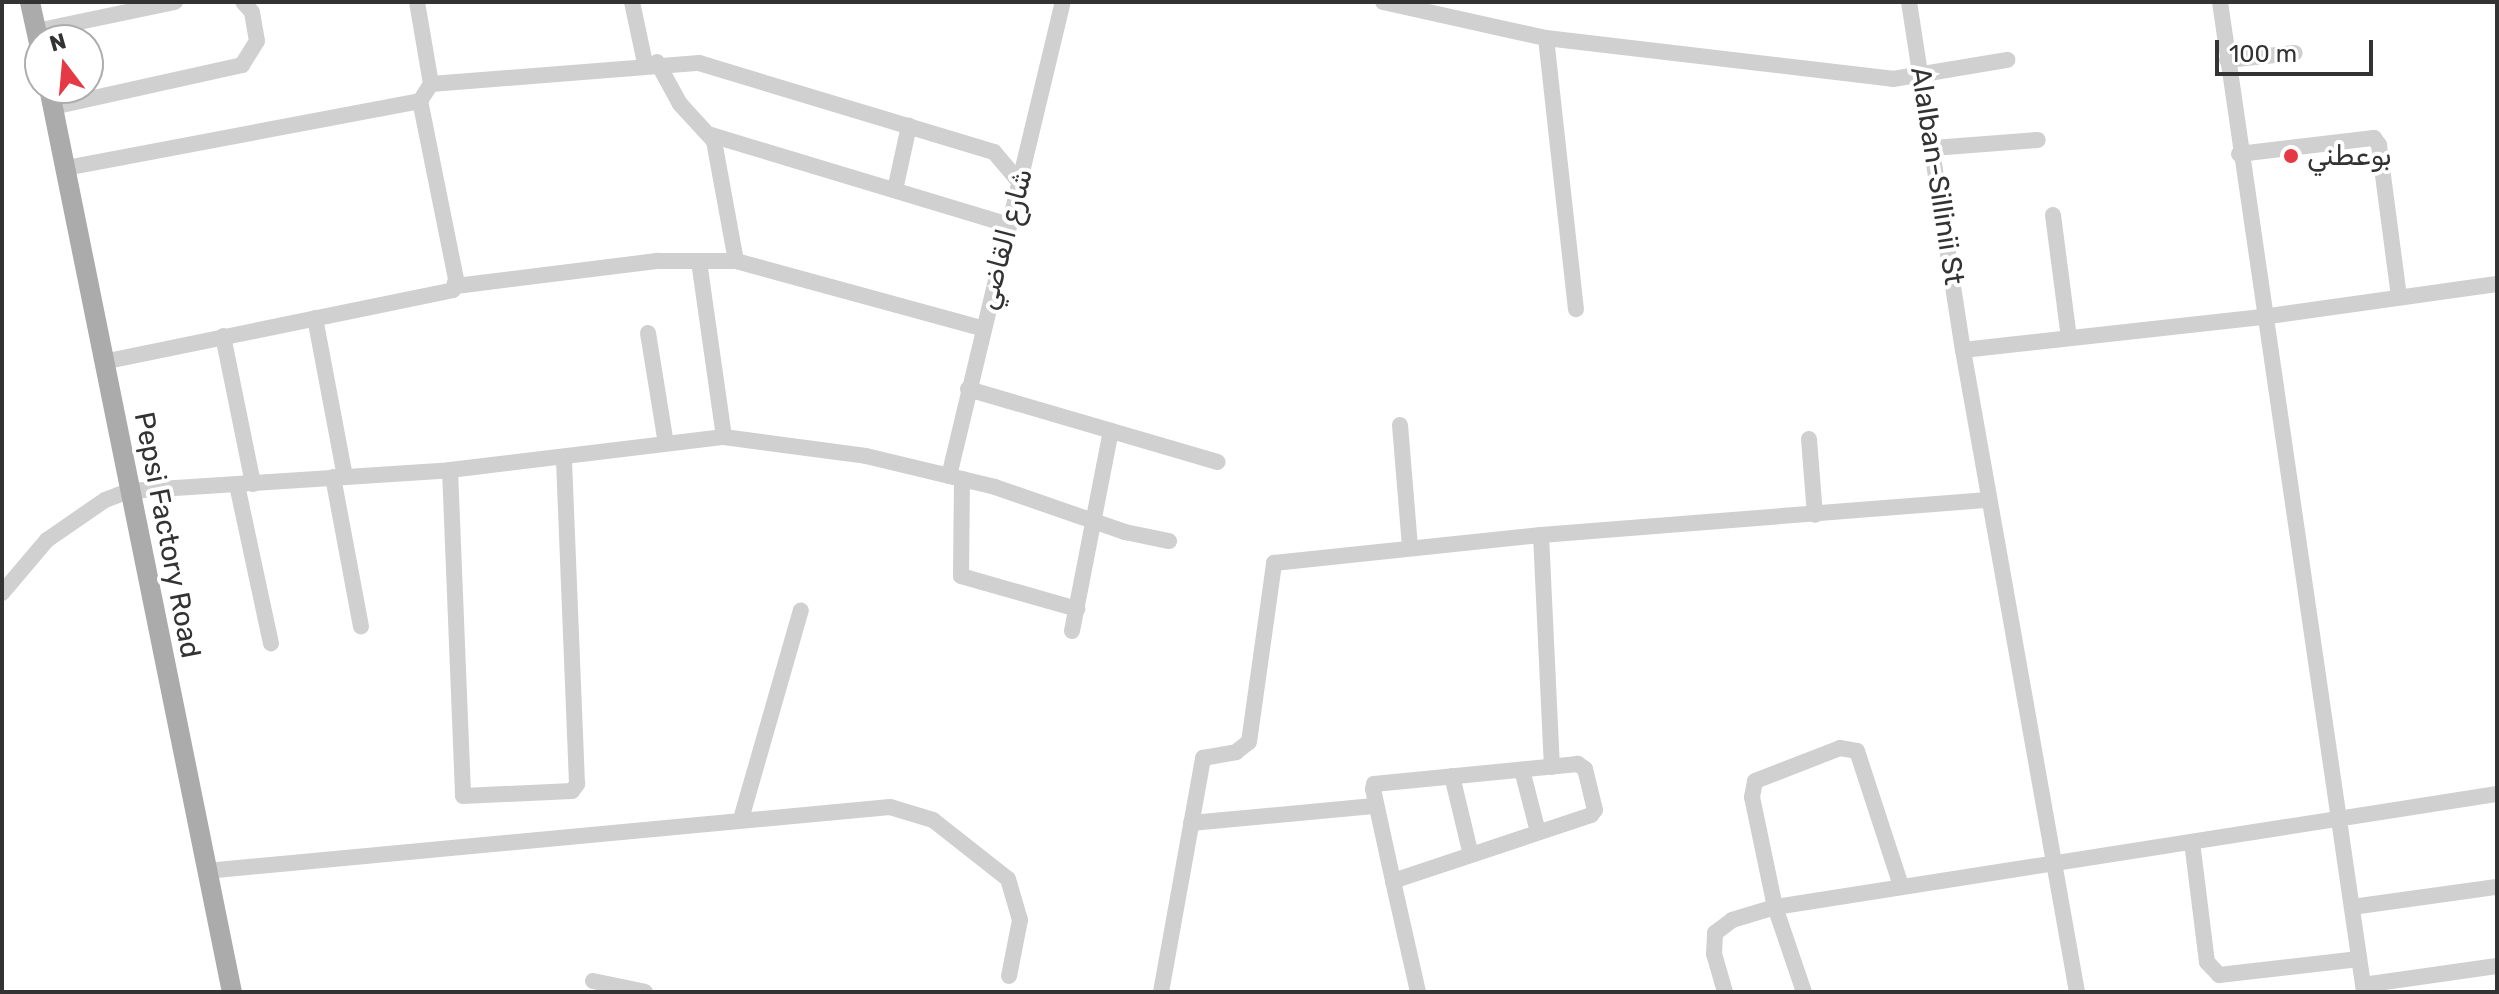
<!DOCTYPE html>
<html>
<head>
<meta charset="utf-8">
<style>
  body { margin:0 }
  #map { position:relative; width:2499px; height:994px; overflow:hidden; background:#fff; font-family:Rubik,Cairo,sans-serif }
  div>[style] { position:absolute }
  .minor>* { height:16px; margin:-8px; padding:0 8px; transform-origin:8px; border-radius:8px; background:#d0d0d0 }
  .major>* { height:20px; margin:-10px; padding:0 10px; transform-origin:10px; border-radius:10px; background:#ababab }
  .dots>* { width:22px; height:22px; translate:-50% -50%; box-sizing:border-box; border:4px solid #fff; border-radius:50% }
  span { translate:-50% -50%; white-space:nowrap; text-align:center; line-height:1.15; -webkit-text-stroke:8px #fff; paint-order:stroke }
  .poi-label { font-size:28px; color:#333 }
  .left { translate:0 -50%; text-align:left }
  .street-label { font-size:28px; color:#333 }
  .frame { position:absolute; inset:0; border:4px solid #333; pointer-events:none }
  .north { position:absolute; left:24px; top:24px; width:80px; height:80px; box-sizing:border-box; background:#fff; border:2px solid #adadad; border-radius:50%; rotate:344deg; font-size:22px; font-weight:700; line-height:32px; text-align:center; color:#333 }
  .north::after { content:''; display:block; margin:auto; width:28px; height:36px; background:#e63946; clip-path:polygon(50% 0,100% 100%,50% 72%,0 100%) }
  .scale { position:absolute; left:2215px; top:40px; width:158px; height:36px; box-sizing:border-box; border:4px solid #333; border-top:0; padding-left:10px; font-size:24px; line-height:28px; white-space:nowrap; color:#333; -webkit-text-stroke:6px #fff; paint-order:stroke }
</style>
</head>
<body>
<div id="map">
  <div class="minor">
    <i style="left:417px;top:2px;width:83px;rotate:80.3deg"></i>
    <i style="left:632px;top:2px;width:62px;rotate:78deg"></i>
    <i style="left:1383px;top:2px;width:167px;rotate:12.5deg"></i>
    <i style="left:1546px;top:38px;width:349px;rotate:6.7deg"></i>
    <i style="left:1893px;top:79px;width:116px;rotate:-9.5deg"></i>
    <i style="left:1909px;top:2px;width:352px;rotate:81.2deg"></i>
    <i style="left:2220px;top:2px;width:1000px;rotate:81.72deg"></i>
    <i style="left:36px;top:31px;width:142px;rotate:-11.8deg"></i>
    <i style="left:1546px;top:38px;width:273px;rotate:83.7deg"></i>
    <i style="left:2227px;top:60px;width:68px;rotate:-5.9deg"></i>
    <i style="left:657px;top:62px;width:48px;rotate:61.3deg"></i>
    <i style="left:680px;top:104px;width:50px;rotate:47.4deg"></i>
    <i style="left:714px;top:141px;width:122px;rotate:79.6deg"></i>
    <i style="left:53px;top:107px;width:194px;rotate:-12.5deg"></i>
    <i style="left:242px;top:65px;width:28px;rotate:-58deg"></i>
    <i style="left:257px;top:41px;width:29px;rotate:-100deg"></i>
    <i style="left:252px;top:12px;width:13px;rotate:-132deg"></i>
    <i style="left:711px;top:135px;width:312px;rotate:16.8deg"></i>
    <i style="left:1933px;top:148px;width:105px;rotate:-4.4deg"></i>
    <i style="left:2239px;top:154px;width:136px;rotate:-6.8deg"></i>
    <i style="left:2374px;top:138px;width:9px;rotate:54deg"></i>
    <i style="left:2379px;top:145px;width:152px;rotate:82.5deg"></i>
    <i style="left:66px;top:168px;width:360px;rotate:-10.7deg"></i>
    <i style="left:895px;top:190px;width:66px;rotate:-77.7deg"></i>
    <i style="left:2053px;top:215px;width:124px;rotate:82.6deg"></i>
    <i style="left:456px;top:286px;width:204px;rotate:-7.1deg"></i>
    <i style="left:658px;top:261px;width:78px"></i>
    <i style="left:736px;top:261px;width:254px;rotate:15.3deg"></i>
    <i style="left:315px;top:318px;width:162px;rotate:79.3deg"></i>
    <i style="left:648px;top:333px;width:112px;rotate:80.8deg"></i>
    <i style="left:223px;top:336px;width:151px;rotate:78.5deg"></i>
    <i style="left:103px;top:362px;width:357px;rotate:-11.6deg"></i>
    <i style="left:453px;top:290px;width:11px;rotate:-75deg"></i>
    <i style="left:456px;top:279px;width:182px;rotate:-101.4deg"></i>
    <i style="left:420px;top:101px;width:20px;rotate:-57deg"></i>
    <i style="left:431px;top:84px;width:269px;rotate:-4.5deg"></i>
    <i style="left:699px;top:63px;width:308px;rotate:16.8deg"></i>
    <i style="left:994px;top:152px;width:42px;rotate:49.8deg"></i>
    <i style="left:968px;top:389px;width:260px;rotate:16.3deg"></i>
    <i style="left:1400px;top:425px;width:122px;rotate:85.3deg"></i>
    <i style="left:724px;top:437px;width:143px;rotate:7.6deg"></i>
    <i style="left:866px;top:456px;width:133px;rotate:13.5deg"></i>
    <i style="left:995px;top:487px;width:138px;rotate:19.1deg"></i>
    <i style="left:1125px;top:532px;width:45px;rotate:11.6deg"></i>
    <i style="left:1809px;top:439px;width:76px;rotate:85.5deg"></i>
    <i style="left:450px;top:470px;width:326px;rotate:87.7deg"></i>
    <i style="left:463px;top:796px;width:109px;rotate:-2.6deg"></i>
    <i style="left:572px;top:791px;width:9px;rotate:-54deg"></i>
    <i style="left:577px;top:784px;width:325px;rotate:-92.3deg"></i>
    <i style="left:949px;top:476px;width:488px;rotate:-76.5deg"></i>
    <i style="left:333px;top:477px;width:152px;rotate:79.4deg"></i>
    <i style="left:962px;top:479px;width:97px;rotate:90.6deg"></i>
    <i style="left:961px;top:576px;width:121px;rotate:15.9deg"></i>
    <i style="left:237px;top:485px;width:162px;rotate:77.9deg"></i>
    <i style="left:1541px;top:535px;width:232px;rotate:87.3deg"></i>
    <i style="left:2px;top:593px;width:70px;rotate:-49.7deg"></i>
    <i style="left:47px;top:540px;width:70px;rotate:-34.6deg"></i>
    <i style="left:105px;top:500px;width:26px;rotate:-21deg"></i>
    <i style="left:129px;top:491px;width:322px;rotate:-3.7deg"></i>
    <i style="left:450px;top:470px;width:276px;rotate:-6.9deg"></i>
    <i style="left:724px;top:437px;width:177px;rotate:-98.1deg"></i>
    <i style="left:1072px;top:631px;width:204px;rotate:-79deg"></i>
    <i style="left:1522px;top:770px;width:64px;rotate:75.5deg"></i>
    <i style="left:1452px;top:776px;width:81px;rotate:76.5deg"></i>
    <i style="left:741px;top:819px;width:217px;rotate:-74deg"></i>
    <i style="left:1191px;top:823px;width:186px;rotate:-5.3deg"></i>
    <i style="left:2192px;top:842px;width:121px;rotate:82.9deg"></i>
    <i style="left:2207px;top:962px;width:18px;rotate:47deg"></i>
    <i style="left:2219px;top:975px;width:141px;rotate:-6.5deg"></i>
    <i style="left:206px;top:871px;width:687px;rotate:-5.35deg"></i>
    <i style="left:890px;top:807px;width:45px;rotate:16.8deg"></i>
    <i style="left:933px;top:820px;width:95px;rotate:38.2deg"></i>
    <i style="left:1008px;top:879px;width:43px;rotate:73.7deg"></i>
    <i style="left:1020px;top:920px;width:57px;rotate:101.1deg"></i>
    <i style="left:1393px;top:881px;width:209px;rotate:-18.4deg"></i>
    <i style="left:1591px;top:815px;width:6px;rotate:-51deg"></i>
    <i style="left:1595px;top:810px;width:42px;rotate:-103.7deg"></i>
    <i style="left:1585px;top:769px;width:9px;rotate:-144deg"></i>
    <i style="left:1578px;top:764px;width:205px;rotate:174.4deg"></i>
    <i style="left:1374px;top:784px;width:5px;rotate:101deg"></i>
    <i style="left:1373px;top:789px;width:94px;rotate:77.7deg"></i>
    <i style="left:1393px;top:881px;width:114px;rotate:77.3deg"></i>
    <i style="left:2352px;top:907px;width:146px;rotate:-7.9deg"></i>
    <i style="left:593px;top:981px;width:53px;rotate:11.9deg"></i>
    <i style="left:2363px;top:985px;width:135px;rotate:-8.1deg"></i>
    <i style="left:1161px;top:992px;width:238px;rotate:-79.8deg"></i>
    <i style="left:1203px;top:758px;width:34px;rotate:-10deg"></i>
    <i style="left:1236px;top:752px;width:16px;rotate:-38deg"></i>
    <i style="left:1249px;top:742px;width:181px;rotate:-82deg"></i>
    <i style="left:1274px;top:563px;width:268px;rotate:-6deg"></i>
    <i style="left:1541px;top:535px;width:448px;rotate:-4.5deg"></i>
    <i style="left:1725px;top:992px;width:40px;rotate:-106deg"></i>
    <i style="left:1714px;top:954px;width:21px;rotate:-87deg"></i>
    <i style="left:1715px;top:933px;width:21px;rotate:-37deg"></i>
    <i style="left:1732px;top:920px;width:45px;rotate:-16.8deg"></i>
    <i style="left:1775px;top:907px;width:731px;rotate:-8.9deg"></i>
    <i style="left:1804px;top:992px;width:90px;rotate:-108.8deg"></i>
    <i style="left:1775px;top:907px;width:112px;rotate:-101.8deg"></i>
    <i style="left:1752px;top:797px;width:16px;rotate:-79deg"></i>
    <i style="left:1755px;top:781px;width:91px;rotate:-21.2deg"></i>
    <i style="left:1840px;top:748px;width:17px;rotate:10deg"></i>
    <i style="left:1857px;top:751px;width:142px;rotate:71.9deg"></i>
    <i style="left:2077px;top:992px;width:652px;rotate:-100.07deg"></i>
    <i style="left:1963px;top:350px;width:301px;rotate:-6.3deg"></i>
    <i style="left:2262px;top:317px;width:237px;rotate:-8deg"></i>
  </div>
  <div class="major">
    <i style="left:30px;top:2px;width:47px;rotate:77.7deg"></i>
    <i style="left:49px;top:88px;width:922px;rotate:78.56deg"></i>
  </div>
  <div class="dots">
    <i style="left:2291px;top:156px;background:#e63946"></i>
  </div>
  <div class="poi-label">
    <span class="left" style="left:2307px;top:156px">بوعطني</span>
  </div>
  <div class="street-label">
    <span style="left:1937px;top:176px;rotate:81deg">Alalban-Sillinii St</span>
    <span style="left:1005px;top:239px;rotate:-75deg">شارع القاضي</span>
    <span style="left:167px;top:535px;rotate:79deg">Pepsi Factory Road</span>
  </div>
  <div class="frame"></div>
  <div class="north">N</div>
  <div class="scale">100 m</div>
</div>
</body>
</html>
